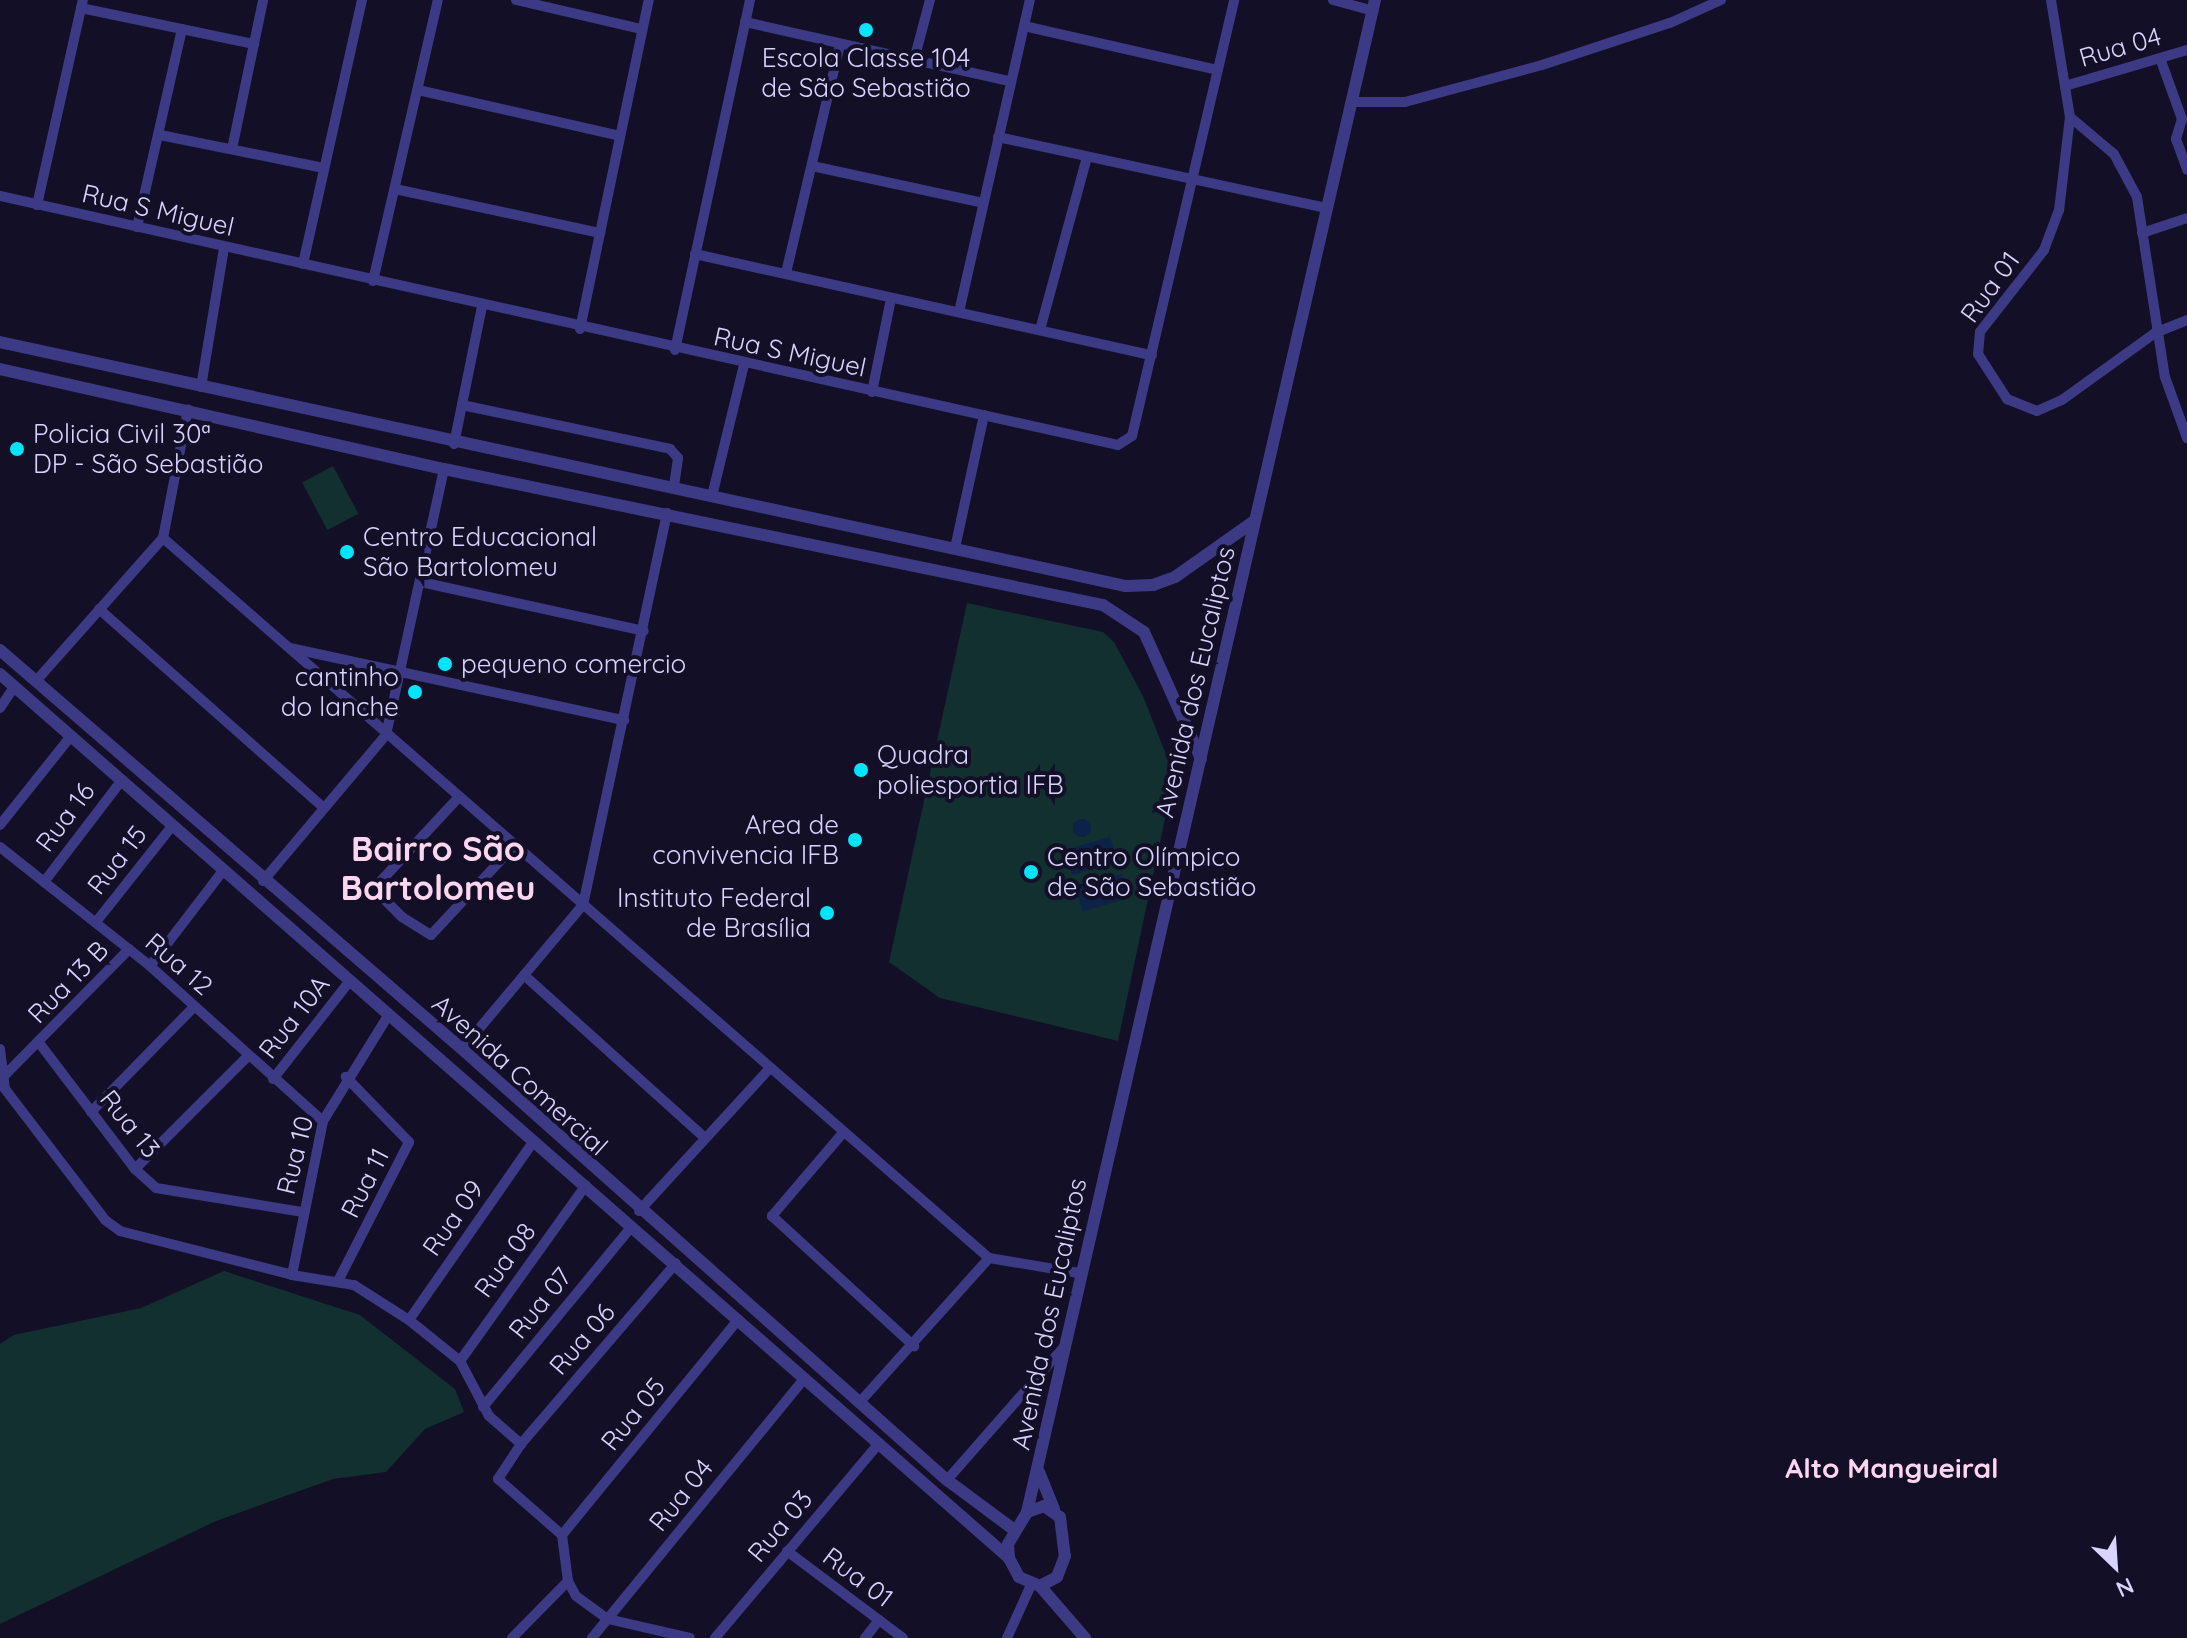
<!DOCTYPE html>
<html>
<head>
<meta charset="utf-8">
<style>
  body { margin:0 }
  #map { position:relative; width:2187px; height:1638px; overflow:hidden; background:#130f26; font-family:Quicksand,sans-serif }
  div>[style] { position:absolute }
  .green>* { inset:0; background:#12302f; transform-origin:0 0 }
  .water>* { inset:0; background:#0c2248; transform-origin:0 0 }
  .round { border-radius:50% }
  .minor>* { height:10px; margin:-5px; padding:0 5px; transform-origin:5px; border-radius:5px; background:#3d3a85 }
  .tertiary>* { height:12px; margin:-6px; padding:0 6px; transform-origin:6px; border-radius:6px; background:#3d3a85 }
  .dots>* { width:22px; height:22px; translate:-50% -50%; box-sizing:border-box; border:4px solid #130f26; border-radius:50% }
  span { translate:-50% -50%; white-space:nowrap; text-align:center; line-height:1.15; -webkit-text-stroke:8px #130f26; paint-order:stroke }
  .street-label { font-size:26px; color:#d9d4ff }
  .poi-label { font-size:26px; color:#d9d4ff }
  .left { translate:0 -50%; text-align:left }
  .right { translate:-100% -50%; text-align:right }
  .neighbourhood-label { font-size:28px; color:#ffd6f0; font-weight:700 }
  .district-label { font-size:34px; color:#ffd6f0; font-weight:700 }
  .north { position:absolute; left:2075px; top:1526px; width:80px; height:80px; -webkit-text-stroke:6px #130f26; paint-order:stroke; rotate:155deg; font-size:22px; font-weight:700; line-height:32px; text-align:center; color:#d9d4ff }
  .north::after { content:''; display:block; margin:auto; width:28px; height:36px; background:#d9d4ff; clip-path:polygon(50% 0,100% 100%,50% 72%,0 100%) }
</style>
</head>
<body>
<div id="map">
  <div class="green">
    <i style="left:333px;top:466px;width:54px;height:35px;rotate:62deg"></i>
    <i style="clip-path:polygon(967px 603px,1103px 632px,1114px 642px,1143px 696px,1165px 752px,1173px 781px,1118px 1041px,940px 998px,889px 962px)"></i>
    <i style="clip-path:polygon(224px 1271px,360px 1315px,455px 1389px,464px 1412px,425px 1429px,386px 1472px,333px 1479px,216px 1521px,0 1624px,0 1344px,14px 1335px,141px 1308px)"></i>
  </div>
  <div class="water">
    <i class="round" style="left:1073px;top:819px;width:18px;height:18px"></i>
    <i style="left:1110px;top:837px;width:26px;height:47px;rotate:74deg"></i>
    <i style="left:1122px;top:874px;width:25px;height:48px;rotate:74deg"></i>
  </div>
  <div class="minor">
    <i style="left:516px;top:0;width:129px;rotate:13deg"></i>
    <i style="left:1333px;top:0;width:42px;rotate:15deg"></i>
    <i style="left:2051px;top:0;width:119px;rotate:80.8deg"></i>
    <i style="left:2070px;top:117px;width:94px;rotate:96.7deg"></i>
    <i style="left:2059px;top:210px;width:43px;rotate:110.6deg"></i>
    <i style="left:2044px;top:250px;width:104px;rotate:128deg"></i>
    <i style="left:1980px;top:332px;width:22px;rotate:95deg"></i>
    <i style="left:1978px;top:354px;width:54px;rotate:57.2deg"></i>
    <i style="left:2007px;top:399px;width:32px;rotate:22deg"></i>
    <i style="left:2037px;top:411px;width:27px;rotate:-24deg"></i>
    <i style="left:2062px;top:400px;width:115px;rotate:-35.8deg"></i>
    <i style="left:2155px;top:333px;width:35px;rotate:-22deg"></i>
    <i style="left:81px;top:8px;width:177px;rotate:11.8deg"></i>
    <i style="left:745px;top:22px;width:271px;rotate:12.6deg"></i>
    <i style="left:1024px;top:26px;width:198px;rotate:12.8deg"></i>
    <i style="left:2160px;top:58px;width:65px;rotate:70.2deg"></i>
    <i style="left:2182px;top:119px;width:21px;rotate:107deg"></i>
    <i style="left:2176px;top:139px;width:33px;rotate:70deg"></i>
    <i style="left:914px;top:60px;width:62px;rotate:-75.1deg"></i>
    <i style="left:2065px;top:86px;width:127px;rotate:-16.4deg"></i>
    <i style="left:418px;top:90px;width:207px;rotate:12.8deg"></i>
    <i style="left:1353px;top:102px;width:52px"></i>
    <i style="left:1405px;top:102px;width:142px;rotate:-15.1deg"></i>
    <i style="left:1542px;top:65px;width:135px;rotate:-18.2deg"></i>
    <i style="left:1670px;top:23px;width:56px;rotate:-24.3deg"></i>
    <i style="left:2070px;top:117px;width:57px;rotate:40.1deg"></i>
    <i style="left:2114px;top:154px;width:49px;rotate:61.9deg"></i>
    <i style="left:2137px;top:197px;width:182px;rotate:81.2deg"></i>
    <i style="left:2165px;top:377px;width:65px;rotate:70.2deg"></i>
    <i style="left:160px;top:135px;width:167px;rotate:11.4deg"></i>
    <i style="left:998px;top:137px;width:336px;rotate:12.2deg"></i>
    <i style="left:232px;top:149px;width:152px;rotate:-78.2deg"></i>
    <i style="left:812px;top:166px;width:175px;rotate:12.2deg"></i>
    <i style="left:395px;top:189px;width:210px;rotate:12.1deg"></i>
    <i style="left:0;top:196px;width:1145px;rotate:12.56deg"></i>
    <i style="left:1118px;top:445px;width:17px;rotate:-33deg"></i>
    <i style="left:1132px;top:436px;width:448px;rotate:-76.8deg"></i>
    <i style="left:37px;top:205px;width:210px;rotate:-77.4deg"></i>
    <i style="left:137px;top:227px;width:203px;rotate:-77.2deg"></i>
    <i style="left:2142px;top:233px;width:47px;rotate:-18.4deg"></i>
    <i style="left:695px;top:254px;width:468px;rotate:12.5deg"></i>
    <i style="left:303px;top:264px;width:271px;rotate:-77.4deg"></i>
    <i style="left:786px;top:273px;width:235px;rotate:-76.7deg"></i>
    <i style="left:373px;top:281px;width:288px;rotate:-77deg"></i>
    <i style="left:959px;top:312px;width:320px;rotate:-77.2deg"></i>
    <i style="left:580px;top:329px;width:336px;rotate:-78.2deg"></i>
    <i style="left:1040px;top:330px;width:179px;rotate:-74.8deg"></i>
    <i style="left:675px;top:350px;width:358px;rotate:-77.9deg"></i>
    <i style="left:201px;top:387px;width:141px;rotate:-80.6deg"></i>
    <i style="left:872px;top:392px;width:95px;rotate:-78.5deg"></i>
    <i style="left:462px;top:405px;width:213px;rotate:11.9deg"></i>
    <i style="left:670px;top:449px;width:12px;rotate:48deg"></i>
    <i style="left:678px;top:458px;width:30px;rotate:98deg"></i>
    <i style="left:454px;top:444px;width:141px;rotate:-78.5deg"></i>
    <i style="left:712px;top:496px;width:135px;rotate:-76.3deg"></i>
    <i style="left:163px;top:538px;width:1096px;rotate:41.08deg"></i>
    <i style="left:989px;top:1258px;width:91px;rotate:9.5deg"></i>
    <i style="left:955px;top:548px;width:136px;rotate:-77.7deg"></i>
    <i style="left:421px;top:582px;width:228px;rotate:12.4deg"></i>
    <i style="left:99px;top:609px;width:299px;rotate:41.5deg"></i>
    <i style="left:290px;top:648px;width:342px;rotate:12.2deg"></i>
    <i style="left:36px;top:681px;width:191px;rotate:-48.4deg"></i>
    <i style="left:163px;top:538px;width:131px;rotate:-79deg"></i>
    <i style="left:0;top:708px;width:25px;rotate:-56deg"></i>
    <i style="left:458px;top:798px;width:113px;rotate:132.9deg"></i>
    <i style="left:381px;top:881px;width:17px;rotate:83deg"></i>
    <i style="left:383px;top:898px;width:27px;rotate:45deg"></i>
    <i style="left:402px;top:917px;width:34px;rotate:32deg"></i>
    <i style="left:431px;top:935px;width:122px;rotate:-47deg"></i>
    <i style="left:0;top:825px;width:114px;rotate:-51.4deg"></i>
    <i style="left:0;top:847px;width:191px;rotate:38.4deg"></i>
    <i style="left:150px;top:966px;width:232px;rotate:41.9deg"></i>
    <i style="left:263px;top:881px;width:191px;rotate:-49.9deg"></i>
    <i style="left:386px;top:735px;width:272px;rotate:-77.7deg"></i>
    <i style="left:44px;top:882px;width:128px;rotate:-52.6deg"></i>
    <i style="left:96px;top:922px;width:124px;rotate:-51.6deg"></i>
    <i style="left:150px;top:966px;width:120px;rotate:-52.5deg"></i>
    <i style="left:524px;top:975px;width:244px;rotate:42deg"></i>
    <i style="left:40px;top:1044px;width:157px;rotate:52.8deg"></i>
    <i style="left:135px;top:1169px;width:28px;rotate:42deg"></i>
    <i style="left:156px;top:1188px;width:149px;rotate:9.3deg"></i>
    <i style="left:0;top:1049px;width:40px;rotate:82.9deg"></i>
    <i style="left:5px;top:1089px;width:165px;rotate:52.6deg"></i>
    <i style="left:105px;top:1220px;width:19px;rotate:36deg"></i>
    <i style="left:120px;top:1231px;width:178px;rotate:14.3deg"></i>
    <i style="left:292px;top:1275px;width:63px;rotate:9.2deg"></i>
    <i style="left:354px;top:1285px;width:65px;rotate:32.5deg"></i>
    <i style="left:409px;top:1320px;width:65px;rotate:38.8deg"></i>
    <i style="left:460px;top:1361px;width:62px;rotate:62.2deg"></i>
    <i style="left:489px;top:1416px;width:43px;rotate:41.2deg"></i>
    <i style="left:521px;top:1444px;width:42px;rotate:123.3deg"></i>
    <i style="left:498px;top:1479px;width:85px;rotate:41.2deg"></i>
    <i style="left:562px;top:1535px;width:46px;rotate:82.6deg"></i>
    <i style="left:568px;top:1581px;width:17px;rotate:62deg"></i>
    <i style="left:576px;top:1596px;width:39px;rotate:36deg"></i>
    <i style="left:608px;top:1619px;width:84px;rotate:13deg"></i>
    <i style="left:462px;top:1049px;width:188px;rotate:-50deg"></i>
    <i style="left:583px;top:905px;width:401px;rotate:-77.9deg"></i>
    <i style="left:2px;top:1078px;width:181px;rotate:-45.4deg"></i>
    <i style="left:273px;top:1079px;width:123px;rotate:-51.9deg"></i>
    <i style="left:91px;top:1112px;width:147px;rotate:-45.6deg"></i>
    <i style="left:842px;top:1134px;width:108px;rotate:130.5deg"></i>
    <i style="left:772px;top:1216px;width:193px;rotate:42.5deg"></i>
    <i style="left:135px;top:1169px;width:160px;rotate:-45deg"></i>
    <i style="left:639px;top:1211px;width:191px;rotate:-47.5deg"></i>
    <i style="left:292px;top:1275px;width:157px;rotate:-78.6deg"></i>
    <i style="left:323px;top:1121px;width:126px;rotate:-58.3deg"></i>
    <i style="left:338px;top:1281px;width:156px;rotate:-62.9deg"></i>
    <i style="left:409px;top:1142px;width:91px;rotate:-134.1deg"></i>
    <i style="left:409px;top:1320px;width:218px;rotate:-55.1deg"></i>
    <i style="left:460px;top:1361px;width:216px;rotate:-54.4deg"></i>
    <i style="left:859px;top:1403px;width:195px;rotate:-48.1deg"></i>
    <i style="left:483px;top:1407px;width:234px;rotate:-50.5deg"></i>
    <i style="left:521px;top:1444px;width:238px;rotate:-49.4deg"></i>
    <i style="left:947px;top:1480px;width:177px;rotate:-48.7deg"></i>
    <i style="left:562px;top:1535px;width:276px;rotate:-50.7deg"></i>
    <i style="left:787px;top:1551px;width:145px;rotate:36.9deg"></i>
    <i style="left:512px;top:1638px;width:80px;rotate:-45.5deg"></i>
    <i style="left:592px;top:1638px;width:335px;rotate:-50.7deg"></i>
    <i style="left:715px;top:1638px;width:255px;rotate:-49.9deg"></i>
    <i style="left:865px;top:1638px;width:23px;rotate:-52deg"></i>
    <i style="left:1007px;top:1638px;width:58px;rotate:-65.6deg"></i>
  </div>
  <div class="tertiary">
    <i style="left:0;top:342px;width:1152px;rotate:12.23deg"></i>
    <i style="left:1126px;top:586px;width:27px;rotate:-2deg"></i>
    <i style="left:1153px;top:585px;width:23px;rotate:-20deg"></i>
    <i style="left:1175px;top:577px;width:95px;rotate:-35.2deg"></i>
    <i style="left:0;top:369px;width:455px;rotate:12.7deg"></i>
    <i style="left:444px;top:469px;width:673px;rotate:11.66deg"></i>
    <i style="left:1103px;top:605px;width:49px;rotate:33.4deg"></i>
    <i style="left:1144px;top:632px;width:139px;rotate:65.8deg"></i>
    <i style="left:0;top:650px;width:610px;rotate:40.82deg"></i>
    <i style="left:462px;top:1049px;width:649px;rotate:41.63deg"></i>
    <i style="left:947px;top:1480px;width:82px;rotate:36.6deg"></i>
    <i style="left:0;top:674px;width:1341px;rotate:41.22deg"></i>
    <i style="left:1039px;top:1472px;width:40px;rotate:68deg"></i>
    <i style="left:1044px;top:1506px;width:19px;rotate:35deg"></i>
    <i style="left:1060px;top:1517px;width:39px;rotate:83deg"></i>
    <i style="left:1065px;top:1556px;width:22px;rotate:111deg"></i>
    <i style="left:1057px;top:1577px;width:19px;rotate:152deg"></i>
    <i style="left:1040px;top:1586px;width:23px;rotate:-157deg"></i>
    <i style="left:1019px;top:1577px;width:21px;rotate:-118deg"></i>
    <i style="left:1009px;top:1558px;width:14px;rotate:-94deg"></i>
    <i style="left:1008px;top:1544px;width:37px;rotate:-59deg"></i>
    <i style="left:1027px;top:1512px;width:18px;rotate:-19deg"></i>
    <i style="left:1027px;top:1512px;width:1552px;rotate:-77.04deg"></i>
    <i style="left:1040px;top:1586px;width:69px;rotate:49.1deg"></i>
  </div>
  <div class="dots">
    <i style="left:866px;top:30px;background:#00e5ff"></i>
    <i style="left:17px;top:449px;background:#00e5ff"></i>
    <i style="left:347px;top:552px;background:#00e5ff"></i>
    <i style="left:445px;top:664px;background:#00e5ff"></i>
    <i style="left:415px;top:692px;background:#00e5ff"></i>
    <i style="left:861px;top:770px;background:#00e5ff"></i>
    <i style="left:855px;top:840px;background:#00e5ff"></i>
    <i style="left:1031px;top:872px;background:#00e5ff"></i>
    <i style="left:827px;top:913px;background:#00e5ff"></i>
  </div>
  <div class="street-label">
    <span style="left:2120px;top:47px;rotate:-16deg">Rua 04</span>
    <span style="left:158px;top:210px;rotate:13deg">Rua S Miguel</span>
    <span style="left:1990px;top:287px;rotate:-54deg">Rua 01</span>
    <span style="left:790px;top:352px;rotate:12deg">Rua S Miguel</span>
    <span style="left:1195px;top:682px;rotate:-77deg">Avenida dos Eucaliptos</span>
    <span style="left:65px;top:817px;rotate:-53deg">Rua 16</span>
    <span style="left:117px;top:860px;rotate:-52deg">Rua 15</span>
    <span style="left:179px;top:964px;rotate:41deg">Rua 12</span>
    <span style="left:68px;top:982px;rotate:-46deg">Rua 13 B</span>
    <span style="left:294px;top:1017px;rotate:-52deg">Rua 10A</span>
    <span style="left:520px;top:1075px;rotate:42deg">Avenida Comercial</span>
    <span style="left:130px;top:1124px;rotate:51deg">Rua 13</span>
    <span style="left:295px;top:1155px;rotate:-76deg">Rua 10</span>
    <span style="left:365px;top:1183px;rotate:-63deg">Rua 11</span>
    <span style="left:453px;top:1218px;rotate:-55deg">Rua 09</span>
    <span style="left:505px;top:1260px;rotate:-54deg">Rua 08</span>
    <span style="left:540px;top:1303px;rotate:-51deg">Rua 07</span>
    <span style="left:1049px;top:1314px;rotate:-78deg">Avenida dos Eucaliptos</span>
    <span style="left:582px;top:1339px;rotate:-49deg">Rua 06</span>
    <span style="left:633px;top:1414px;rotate:-51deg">Rua 05</span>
    <span style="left:681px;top:1495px;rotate:-51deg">Rua 04</span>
    <span style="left:780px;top:1526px;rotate:-50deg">Rua 03</span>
    <span style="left:858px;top:1577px;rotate:37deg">Rua 01</span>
  </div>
  <div class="poi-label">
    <span style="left:866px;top:73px">Escola Classe 104<br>de São Sebastião</span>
    <span class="left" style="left:33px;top:449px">Policia Civil 30ª<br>DP - São Sebastião</span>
    <span class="left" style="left:363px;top:552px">Centro Educacional<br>São Bartolomeu</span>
    <span class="left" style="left:461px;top:664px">pequeno comercio</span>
    <span class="right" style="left:399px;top:692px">cantinho<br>do lanche</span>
    <span class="left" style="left:877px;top:770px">Quadra<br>poliesportia IFB</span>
    <span class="right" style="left:839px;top:840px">Area de<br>convivencia IFB</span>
    <span class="left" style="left:1047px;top:872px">Centro Olímpico<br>de São Sebastião</span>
    <span class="right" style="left:811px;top:913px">Instituto Federal<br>de Brasília</span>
  </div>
  <div class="neighbourhood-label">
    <span style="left:1892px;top:1468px">Alto Mangueiral</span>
  </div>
  <div class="district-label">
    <span style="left:438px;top:868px">Bairro São<br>Bartolomeu</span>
  </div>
  <div class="north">N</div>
</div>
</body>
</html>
